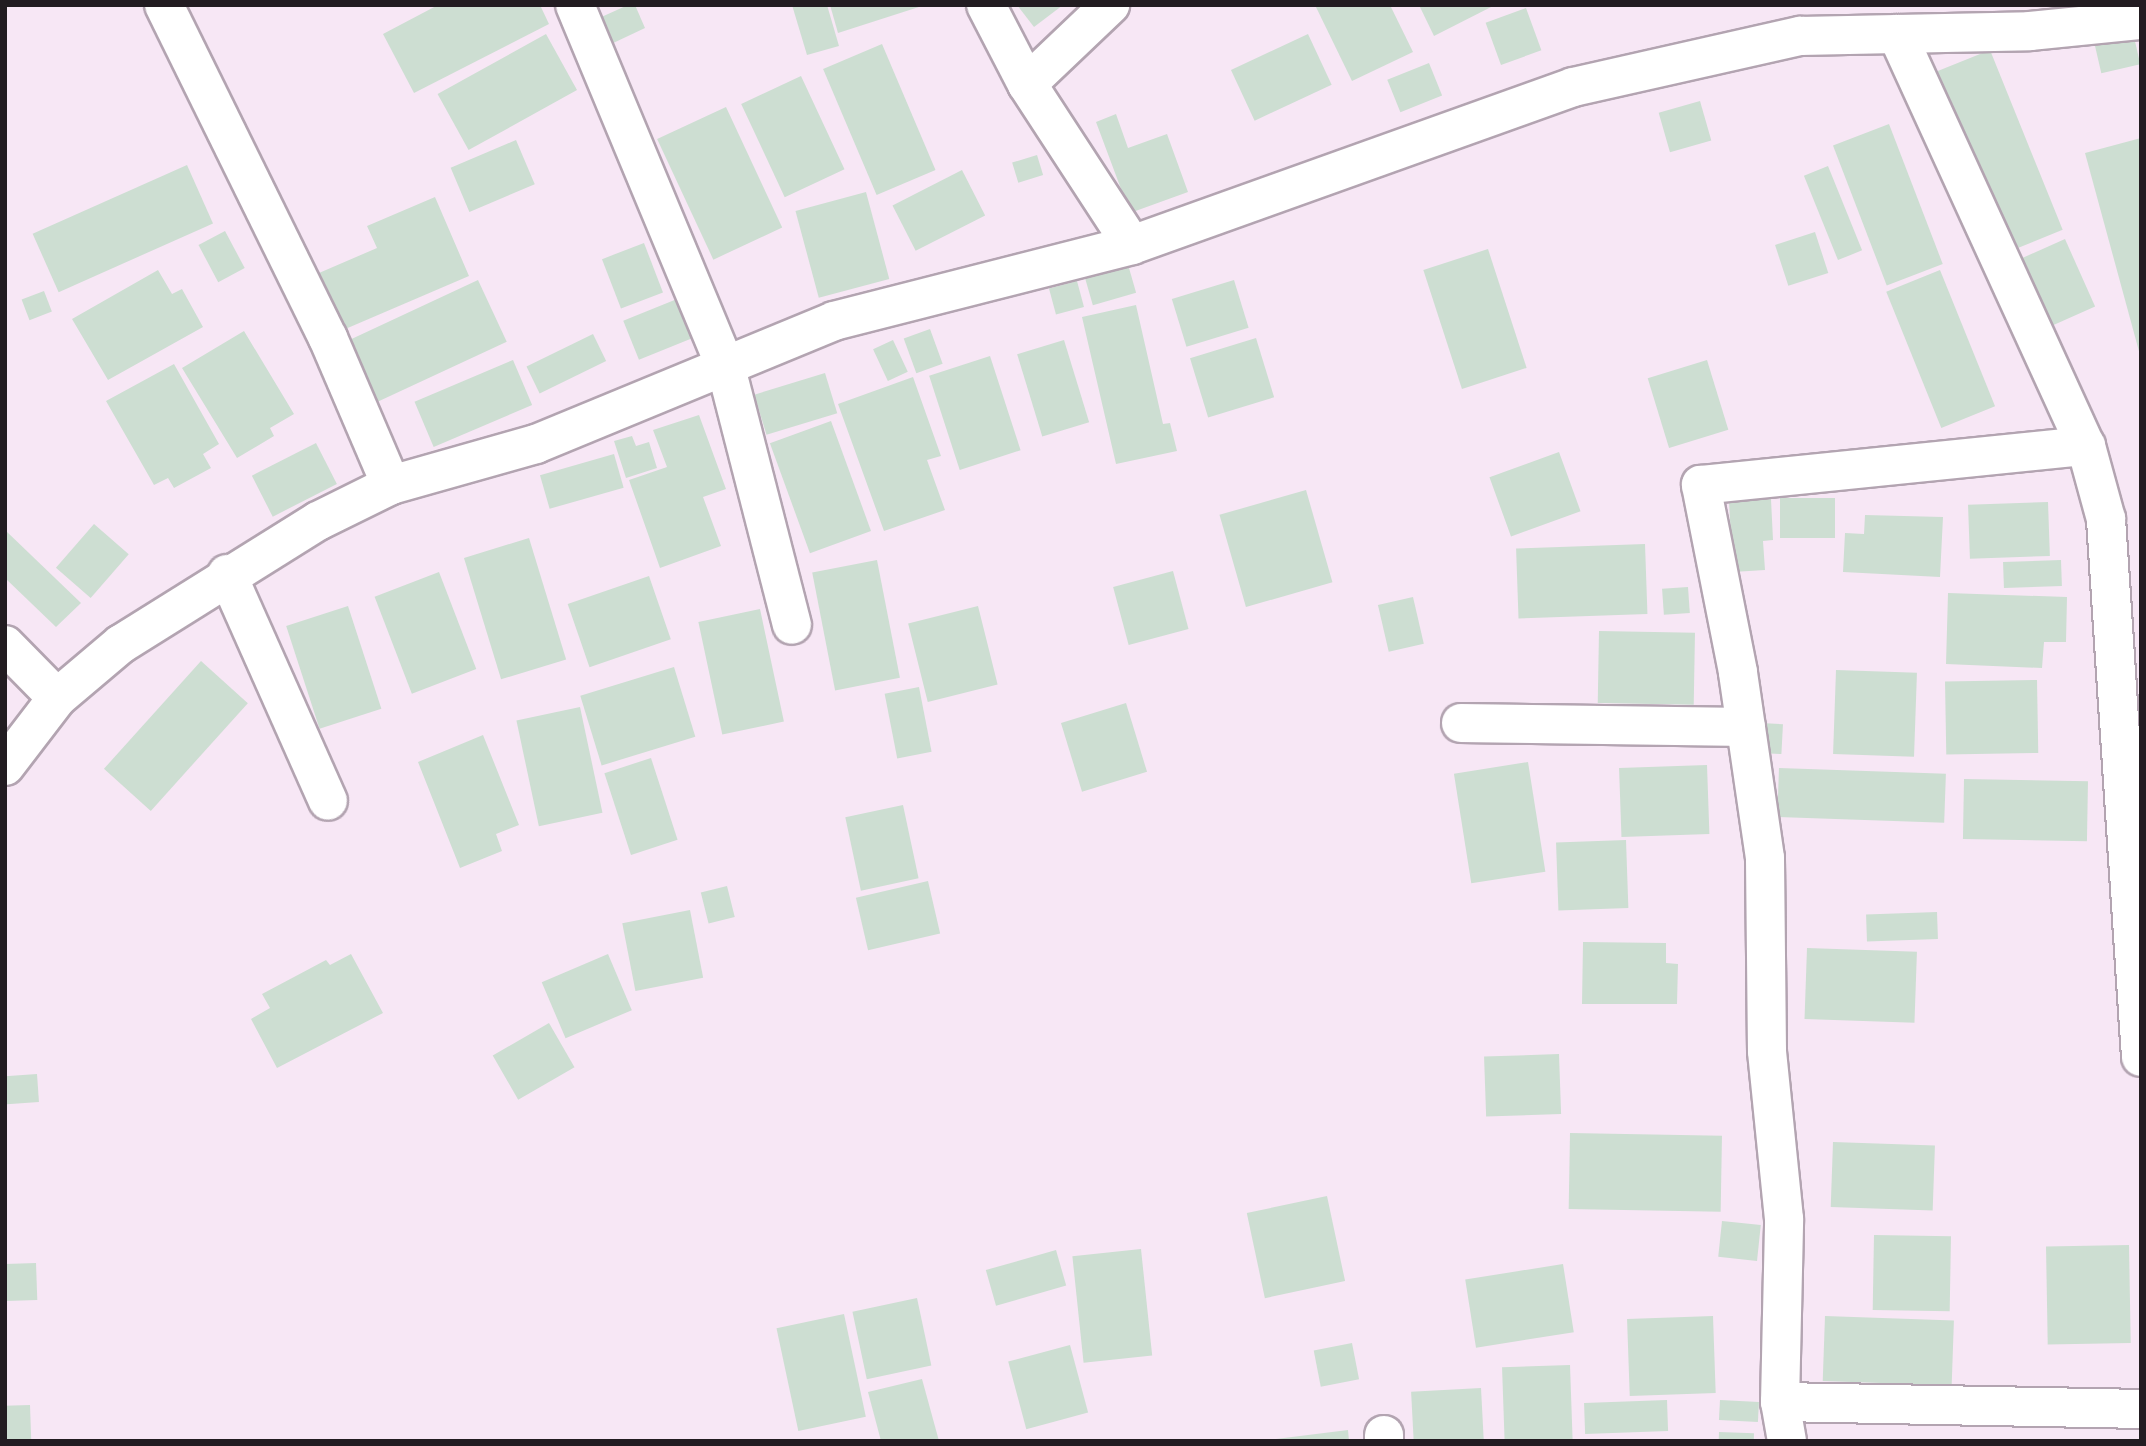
<!DOCTYPE html>
<html>
<head>
<meta charset="utf-8">
<style>
  body { margin:0 }
  #map { position:relative; width:2146px; height:1446px; overflow:hidden; background:#f7e7f5; font-family:"Space Grotesk",sans-serif }
  div>[style] { position:absolute }
  .building>* { inset:0; background:#cdded2; transform-origin:0 0 }
  .roads { filter:drop-shadow(2px 0 #b3a4b1) drop-shadow(-2px 0 #b3a4b1) drop-shadow(0 2px #b3a4b1) drop-shadow(0 -2px #b3a4b1) }
  .street>* { height:38px; margin:-19px; padding:0 19px; transform-origin:19px; border-radius:19px; background:#fff }
  span { translate:-50% -50%; white-space:nowrap; text-align:center; line-height:1.15; -webkit-text-stroke:5px #f7e7f5; paint-order:stroke }
  .frame { position:absolute; inset:0; border:7px solid #221c21; pointer-events:none }
</style>
</head>
<body>
<div id="map">
  <div class="building">
    <i style="clip-path:polygon(438px 5px,540px 5px,549px 24px,414px 93px,383px 34px)"></i>
    <i style="clip-path:polygon(628px 5px,635px 5px,645px 28px,609px 45px,597px 19px)"></i>
    <i style="clip-path:polygon(792px 5px,827px 5px,839px 46px,807px 55px)"></i>
    <i style="clip-path:polygon(830px 5px,922px 5px,922px 6px,838px 33px)"></i>
    <i style="clip-path:polygon(1017px 5px,1063px 5px,1034px 27px)"></i>
    <i style="clip-path:polygon(1315px 5px,1390px 5px,1413px 52px,1352px 81px)"></i>
    <i style="clip-path:polygon(1419px 5px,1495px 5px,1434px 36px)"></i>
    <i style="left:1526px;top:8px;width:45px;height:43px;rotate:70deg"></i>
    <i style="left:546px;top:34px;width:64px;height:124px;rotate:61deg"></i>
    <i style="left:1308px;top:34px;width:56px;height:85px;rotate:65deg"></i>
    <i style="left:2134px;top:37px;width:28px;height:40px;rotate:77deg"></i>
    <i style="left:882px;top:44px;width:137px;height:64px;rotate:67deg"></i>
    <i style="left:1990px;top:50px;width:194px;height:57px;rotate:68deg"></i>
    <i style="left:1429px;top:63px;width:35px;height:45px;rotate:68deg"></i>
    <i style="left:801px;top:76px;width:103px;height:66px;rotate:65deg"></i>
    <i style="left:1700px;top:101px;width:41px;height:43px;rotate:74deg"></i>
    <i style="left:726px;top:107px;width:133px;height:76px;rotate:65deg"></i>
    <i style="clip-path:polygon(1116px 114px,1128px 148px,1167px 134px,1188px 192px,1130px 213px,1096px 122px)"></i>
    <i style="left:1889px;top:124px;width:150px;height:60px;rotate:69deg"></i>
    <i style="clip-path:polygon(2141px 138px,2141px 355px,2140px 355px,2085px 153px)"></i>
    <i style="left:516px;top:140px;width:48px;height:71px;rotate:67deg"></i>
    <i style="left:1037px;top:155px;width:21px;height:26px;rotate:73deg"></i>
    <i style="left:187px;top:165px;width:64px;height:169px;rotate:66deg"></i>
    <i style="left:1828px;top:166px;width:91px;height:26px;rotate:68deg"></i>
    <i style="left:962px;top:170px;width:51px;height:78px;rotate:63deg"></i>
    <i style="left:866px;top:192px;width:90px;height:73px;rotate:75deg"></i>
    <i style="clip-path:polygon(435px 197px,469px 276px,336px 333px,312px 276px,377px 248px,367px 226px)"></i>
    <i style="left:225px;top:231px;width:42px;height:30px;rotate:62deg"></i>
    <i style="left:1815px;top:232px;width:43px;height:42px;rotate:72deg"></i>
    <i style="left:2065px;top:239px;width:74px;height:51px;rotate:66deg"></i>
    <i style="left:644px;top:243px;width:53px;height:45px;rotate:69deg"></i>
    <i style="left:1488px;top:249px;width:125px;height:68px;rotate:72deg"></i>
    <i style="left:1127px;top:261px;width:33px;height:45px;rotate:74deg"></i>
    <i style="clip-path:polygon(158px 270px,172px 294px,182px 289px,203px 327px,108px 380px,72px 319px)"></i>
    <i style="left:1940px;top:270px;width:147px;height:58px;rotate:68deg"></i>
    <i style="left:478px;top:280px;width:68px;height:149px;rotate:65deg"></i>
    <i style="left:1234px;top:280px;width:50px;height:65px;rotate:73deg"></i>
    <i style="left:1077px;top:281px;width:27px;height:29px;rotate:75deg"></i>
    <i style="left:44px;top:291px;width:22px;height:24px;rotate:69deg"></i>
    <i style="left:677px;top:299px;width:42px;height:58px;rotate:68deg"></i>
    <i style="clip-path:polygon(1136px 305px,1163px 424px,1170px 423px,1177px 451px,1116px 464px,1082px 317px)"></i>
    <i style="left:930px;top:329px;width:37px;height:28px;rotate:70deg"></i>
    <i style="clip-path:polygon(244px 331px,294px 414px,270px 428px,274px 436px,237px 458px,182px 368px)"></i>
    <i style="left:593px;top:334px;width:30px;height:74px;rotate:64deg"></i>
    <i style="left:1256px;top:338px;width:62px;height:69px;rotate:73deg"></i>
    <i style="left:893px;top:340px;width:35px;height:22px;rotate:65deg"></i>
    <i style="left:1064px;top:340px;width:86px;height:49px;rotate:73deg"></i>
    <i style="left:990px;top:356px;width:99px;height:64px;rotate:72deg"></i>
    <i style="left:513px;top:360px;width:49px;height:107px;rotate:67deg"></i>
    <i style="left:1707px;top:360px;width:73px;height:62px;rotate:73deg"></i>
    <i style="clip-path:polygon(174px 364px,219px 444px,203px 454px,211px 468px,174px 488px,168px 478px,154px 485px,106px 401px)"></i>
    <i style="left:825px;top:373px;width:42px;height:74px;rotate:73deg"></i>
    <i style="clip-path:polygon(913px 377px,941px 456px,927px 460px,945px 510px,884px 531px,838px 404px)"></i>
    <i style="clip-path:polygon(699px 415px,726px 489px,703px 497px,721px 546px,660px 568px,629px 480px,667px 467px,653px 430px)"></i>
    <i style="left:831px;top:421px;width:117px;height:65px;rotate:70deg"></i>
    <i style="clip-path:polygon(632px 436px,636px 446px,649px 442px,657px 468px,626px 478px,614px 441px)"></i>
    <i style="left:316px;top:443px;width:46px;height:72px;rotate:63deg"></i>
    <i style="left:1559px;top:452px;width:63px;height:74px;rotate:70deg"></i>
    <i style="left:614px;top:454px;width:35px;height:77px;rotate:74deg"></i>
    <i style="left:1306px;top:490px;width:96px;height:90px;rotate:74deg"></i>
    <i style="left:1835px;top:498px;width:40px;height:55px;rotate:90deg"></i>
    <i style="clip-path:polygon(1771px 499px,1773px 540px,1763px 541px,1765px 570px,1733px 572px,1729px 502px)"></i>
    <i style="left:2048px;top:502px;width:54px;height:80px;rotate:88deg"></i>
    <i style="clip-path:polygon(1865px 515px,1943px 517px,1940px 577px,1843px 572px,1845px 533px,1864px 534px)"></i>
    <i style="left:94px;top:524px;width:46px;height:58px;rotate:41deg"></i>
    <i style="clip-path:polygon(5px 530px,81px 603px,56px 627px,5px 578px)"></i>
    <i style="left:529px;top:538px;width:127px;height:68px;rotate:73deg"></i>
    <i style="left:1645px;top:544px;width:70px;height:129px;rotate:88deg"></i>
    <i style="left:877px;top:560px;width:120px;height:66px;rotate:79deg"></i>
    <i style="left:2061px;top:560px;width:26px;height:58px;rotate:88deg"></i>
    <i style="left:1173px;top:571px;width:60px;height:62px;rotate:75deg"></i>
    <i style="left:439px;top:572px;width:104px;height:69px;rotate:69deg"></i>
    <i style="left:649px;top:576px;width:67px;height:86px;rotate:71deg"></i>
    <i style="left:1688px;top:587px;width:26px;height:26px;rotate:86deg"></i>
    <i style="clip-path:polygon(1948px 593px,2067px 597px,2066px 642px,2044px 642px,2042px 668px,1946px 664px)"></i>
    <i style="left:1413px;top:597px;width:48px;height:36px;rotate:77deg"></i>
    <i style="left:348px;top:606px;width:108px;height:65px;rotate:72deg"></i>
    <i style="left:978px;top:606px;width:81px;height:72px;rotate:76deg"></i>
    <i style="left:760px;top:609px;width:115px;height:63px;rotate:78deg"></i>
    <i style="left:1599px;top:631px;width:96px;height:72px;rotate:1deg"></i>
    <i style="left:201px;top:661px;width:63px;height:145px;rotate:42deg"></i>
    <i style="left:674px;top:667px;width:73px;height:98px;rotate:73deg"></i>
    <i style="left:1836px;top:670px;width:81px;height:84px;rotate:2deg"></i>
    <i style="left:2037px;top:680px;width:73px;height:92px;rotate:89deg"></i>
    <i style="left:919px;top:687px;width:66px;height:35px;rotate:79deg"></i>
    <i style="left:1126px;top:703px;width:72px;height:68px;rotate:73deg"></i>
    <i style="left:580px;top:707px;width:108px;height:65px;rotate:78deg"></i>
    <i style="left:1761px;top:723px;width:22px;height:30px;rotate:3deg"></i>
    <i style="clip-path:polygon(483px 735px,519px 825px,496px 834px,502px 851px,460px 868px,418px 762px)"></i>
    <i style="left:651px;top:758px;width:86px;height:49px;rotate:72deg"></i>
    <i style="left:1528px;top:762px;width:111px;height:75px;rotate:81deg"></i>
    <i style="left:1707px;top:765px;width:69px;height:88px;rotate:88deg"></i>
    <i style="left:1779px;top:768px;width:167px;height:49px;rotate:2deg"></i>
    <i style="left:1964px;top:779px;width:124px;height:60px;rotate:1deg"></i>
    <i style="left:903px;top:805px;width:75px;height:59px;rotate:78deg"></i>
    <i style="left:1626px;top:840px;width:68px;height:70px;rotate:88deg"></i>
    <i style="left:928px;top:881px;width:54px;height:74px;rotate:77deg"></i>
    <i style="left:727px;top:886px;width:32px;height:27px;rotate:76deg"></i>
    <i style="left:690px;top:910px;width:69px;height:69px;rotate:79deg"></i>
    <i style="left:1937px;top:912px;width:27px;height:71px;rotate:88deg"></i>
    <i style="clip-path:polygon(1583px 942px,1666px 943px,1666px 963px,1678px 964px,1677px 1004px,1582px 1004px)"></i>
    <i style="left:1807px;top:948px;width:110px;height:71px;rotate:2deg"></i>
    <i style="clip-path:polygon(351px 954px,383px 1013px,277px 1068px,251px 1019px,270px 1008px,262px 994px,326px 960px,330px 965px)"></i>
    <i style="left:608px;top:954px;width:61px;height:72px;rotate:67deg"></i>
    <i style="left:549px;top:1023px;width:51px;height:65px;rotate:60deg"></i>
    <i style="left:1559px;top:1054px;width:60px;height:75px;rotate:88deg"></i>
    <i style="left:37px;top:1074px;width:28px;height:32px;rotate:86deg"></i>
    <i style="left:1570px;top:1133px;width:152px;height:76px;rotate:1deg"></i>
    <i style="left:1833px;top:1142px;width:102px;height:65px;rotate:2deg"></i>
    <i style="left:1327px;top:1196px;width:87px;height:82px;rotate:78deg"></i>
    <i style="left:1722px;top:1221px;width:39px;height:36px;rotate:6deg"></i>
    <i style="left:1874px;top:1235px;width:77px;height:75px;rotate:1deg"></i>
    <i style="left:2129px;top:1245px;width:98px;height:83px;rotate:89deg"></i>
    <i style="left:1141px;top:1249px;width:107px;height:69px;rotate:84deg"></i>
    <i style="left:1056px;top:1250px;width:37px;height:73px;rotate:74deg"></i>
    <i style="left:36px;top:1263px;width:37px;height:31px;rotate:88deg"></i>
    <i style="left:1563px;top:1264px;width:69px;height:99px;rotate:81deg"></i>
    <i style="left:917px;top:1298px;width:69px;height:66px;rotate:78deg"></i>
    <i style="left:844px;top:1314px;width:105px;height:69px;rotate:78deg"></i>
    <i style="left:1713px;top:1316px;width:77px;height:86px;rotate:88deg"></i>
    <i style="left:1825px;top:1316px;width:129px;height:65px;rotate:2deg"></i>
    <i style="left:1352px;top:1343px;width:37px;height:39px;rotate:79deg"></i>
    <i style="left:1070px;top:1345px;width:70px;height:64px;rotate:75deg"></i>
    <i style="left:1570px;top:1365px;width:76px;height:68px;rotate:88deg"></i>
    <i style="clip-path:polygon(922px 1379px,939px 1441px,881px 1441px,868px 1392px)"></i>
    <i style="left:1481px;top:1388px;width:53px;height:70px;rotate:87deg"></i>
    <i style="left:1667px;top:1400px;width:31px;height:83px;rotate:88deg"></i>
    <i style="left:1720px;top:1400px;width:39px;height:20px;rotate:3deg"></i>
    <i style="left:30px;top:1405px;width:36px;height:25px;rotate:88deg"></i>
    <i style="clip-path:polygon(1348px 1430px,1349px 1441px,1277px 1441px,1276px 1439px)"></i>
    <i style="left:1719px;top:1432px;width:35px;height:9px;rotate:2deg"></i>
  </div>
  <div class="roads">
    <div class="street">
      <i style="left:164px;top:5px;width:371px;rotate:63.8deg"></i>
      <i style="left:328px;top:338px;width:160px;rotate:66.8deg"></i>
      <i style="left:575px;top:5px;width:393px;rotate:67.4deg"></i>
      <i style="left:726px;top:368px;width:265px;rotate:75.6deg"></i>
      <i style="left:986px;top:5px;width:89px;rotate:62.6deg"></i>
      <i style="left:1027px;top:84px;width:192px;rotate:56.9deg"></i>
      <i style="left:1897px;top:34px;width:453px;rotate:65.4deg"></i>
      <i style="left:2086px;top:446px;width:76px;rotate:74.7deg"></i>
      <i style="left:2106px;top:519px;width:539px;rotate:86.28deg"></i>
      <i style="left:1027px;top:84px;width:115px;rotate:-43.6deg"></i>
      <i style="left:227px;top:574px;width:248px;rotate:66deg"></i>
      <i style="left:5px;top:645px;width:74px;rotate:45.5deg"></i>
      <i style="left:1461px;top:723px;width:285px;rotate:0.8deg"></i>
      <i style="left:5px;top:766px;width:86px;rotate:-52.6deg"></i>
      <i style="left:57px;top:698px;width:84px;rotate:-40.2deg"></i>
      <i style="left:121px;top:644px;width:232px;rotate:-32deg"></i>
      <i style="left:318px;top:521px;width:81px;rotate:-26.3deg"></i>
      <i style="left:391px;top:485px;width:151px;rotate:-15.8deg"></i>
      <i style="left:536px;top:444px;width:322px;rotate:-22.4deg"></i>
      <i style="left:834px;top:321px;width:308px;rotate:-14.3deg"></i>
      <i style="left:1132px;top:245px;width:468px;rotate:-19.7deg"></i>
      <i style="left:1573px;top:87px;width:233px;rotate:-12.7deg"></i>
      <i style="left:1800px;top:36px;width:230px;rotate:-1.2deg"></i>
      <i style="left:2030px;top:31px;width:112px;rotate:-5.7deg"></i>
      <i style="left:1780px;top:1402px;width:361px;rotate:1.1deg"></i>
      <i style="left:1384px;top:1435px;width:6px;rotate:90deg"></i>
      <i style="left:1787px;top:1441px;width:40px;rotate:-100deg"></i>
      <i style="left:1780px;top:1402px;width:183px;rotate:-88.7deg"></i>
      <i style="left:1784px;top:1219px;width:169px;rotate:-95.8deg"></i>
      <i style="left:1767px;top:1051px;width:193px;rotate:-90.6deg"></i>
      <i style="left:1765px;top:858px;width:188px;rotate:-98.3deg"></i>
      <i style="left:1738px;top:672px;width:191px;rotate:-101.2deg"></i>
      <i style="left:1701px;top:485px;width:387px;rotate:-5.8deg"></i>
    </div>
  </div>
  <div class="frame"></div>
</div>
</body>
</html>
